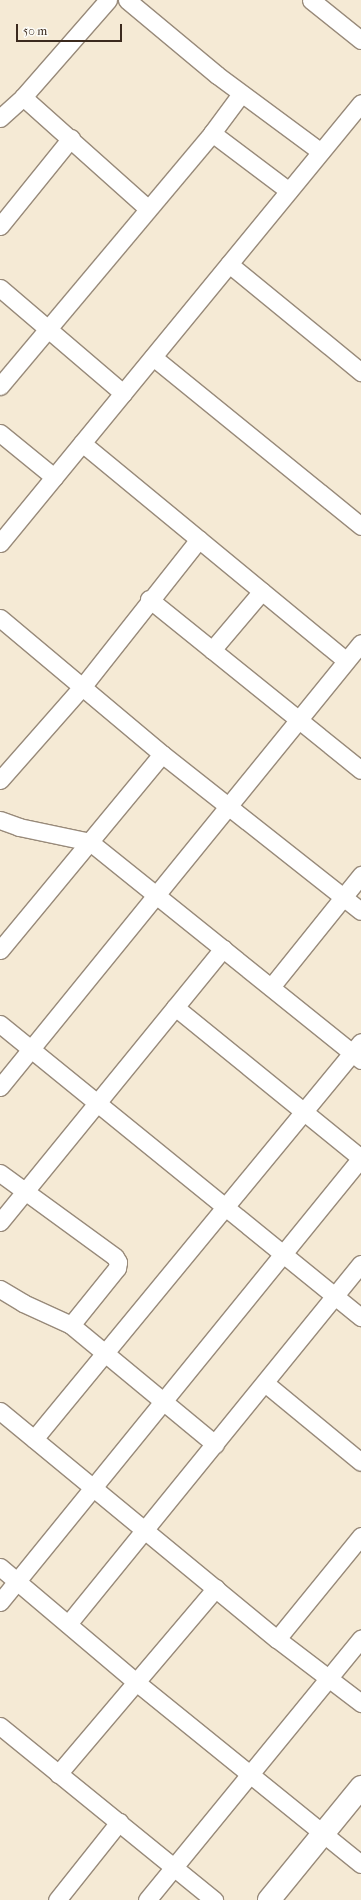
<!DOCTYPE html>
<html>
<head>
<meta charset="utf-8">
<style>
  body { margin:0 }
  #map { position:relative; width:361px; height:1900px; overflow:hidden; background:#f5ead5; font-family:"IM FELL French Canon",serif }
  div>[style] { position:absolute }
  .roads { filter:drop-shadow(1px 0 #988a7a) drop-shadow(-1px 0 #988a7a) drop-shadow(0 1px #988a7a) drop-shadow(0 -1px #988a7a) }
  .minor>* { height:17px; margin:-8.5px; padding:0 8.5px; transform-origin:8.5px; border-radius:8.5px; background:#fff }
  .major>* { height:22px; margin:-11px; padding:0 11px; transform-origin:11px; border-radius:11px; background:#fff }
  span { translate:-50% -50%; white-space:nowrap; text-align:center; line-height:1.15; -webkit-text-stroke:4px #fdfcf7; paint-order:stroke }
  .scale { position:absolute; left:16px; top:24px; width:106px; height:18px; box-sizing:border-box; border:2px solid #3b2a1e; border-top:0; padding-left:5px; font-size:12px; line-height:14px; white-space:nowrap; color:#3b2a1e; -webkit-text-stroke:3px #fdfcf7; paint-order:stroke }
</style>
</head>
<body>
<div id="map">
  <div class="roads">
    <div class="minor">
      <i style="left:127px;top:0;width:117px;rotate:39.8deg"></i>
      <i style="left:217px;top:75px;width:129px;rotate:36.5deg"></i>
      <i style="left:311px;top:0;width:64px;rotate:38.7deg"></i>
      <i style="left:23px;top:97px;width:166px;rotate:41.8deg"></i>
      <i style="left:0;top:118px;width:31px;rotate:-42deg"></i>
      <i style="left:23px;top:97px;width:129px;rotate:-48.8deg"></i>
      <i style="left:212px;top:133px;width:96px;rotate:37deg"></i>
      <i style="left:0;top:226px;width:113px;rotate:-51.1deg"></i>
      <i style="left:229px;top:264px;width:171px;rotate:39.3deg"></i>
      <i style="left:0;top:288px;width:162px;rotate:40.5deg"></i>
      <i style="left:153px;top:357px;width:268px;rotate:39.1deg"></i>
      <i style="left:0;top:386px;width:330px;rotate:-50deg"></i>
      <i style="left:212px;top:133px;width:49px;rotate:-53.4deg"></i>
      <i style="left:0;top:433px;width:70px;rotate:39.2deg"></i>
      <i style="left:82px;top:443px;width:342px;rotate:39.5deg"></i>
      <i style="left:0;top:543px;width:569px;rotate:-50.63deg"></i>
      <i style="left:149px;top:599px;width:272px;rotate:38.9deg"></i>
      <i style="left:0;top:618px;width:212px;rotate:40deg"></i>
      <i style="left:162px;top:754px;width:253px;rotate:38.3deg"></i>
      <i style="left:212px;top:650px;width:77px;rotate:-49.7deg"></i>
      <i style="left:0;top:780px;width:125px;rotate:-48.6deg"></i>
      <i style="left:83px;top:686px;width:187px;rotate:-51.7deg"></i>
      <i style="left:0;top:820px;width:20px;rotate:20deg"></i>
      <i style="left:19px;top:827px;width:73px;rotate:11.9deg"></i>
      <i style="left:90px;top:842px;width:348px;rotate:38.8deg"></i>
      <i style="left:0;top:950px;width:254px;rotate:-50.4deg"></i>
      <i style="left:271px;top:987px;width:144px;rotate:-51.2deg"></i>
      <i style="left:175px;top:1007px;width:240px;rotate:39.1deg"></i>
      <i style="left:0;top:1024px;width:465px;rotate:39.1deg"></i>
      <i style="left:0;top:1087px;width:572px;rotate:-50.89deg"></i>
      <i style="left:0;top:1173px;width:142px;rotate:36.1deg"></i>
      <i style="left:115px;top:1257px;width:6px;rotate:59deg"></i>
      <i style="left:118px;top:1262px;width:6px;rotate:99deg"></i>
      <i style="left:117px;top:1268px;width:73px;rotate:128.9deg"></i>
      <i style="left:0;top:1222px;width:353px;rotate:-50.8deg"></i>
      <i style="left:0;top:1289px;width:27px;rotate:31deg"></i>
      <i style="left:23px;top:1303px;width:53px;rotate:24.6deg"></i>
      <i style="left:71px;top:1325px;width:187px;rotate:39.6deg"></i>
      <i style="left:265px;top:1383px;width:124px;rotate:39.5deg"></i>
      <i style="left:0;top:1411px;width:359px;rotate:39.5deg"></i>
      <i style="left:277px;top:1639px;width:106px;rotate:37.3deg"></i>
      <i style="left:34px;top:1439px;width:514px;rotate:-50.52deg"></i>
      <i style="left:0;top:1567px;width:178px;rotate:40.2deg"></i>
      <i style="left:136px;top:1682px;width:289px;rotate:39deg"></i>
      <i style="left:0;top:1602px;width:572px;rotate:-50.89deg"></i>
      <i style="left:68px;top:1624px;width:464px;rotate:-50.9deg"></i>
      <i style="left:277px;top:1639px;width:133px;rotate:-50.8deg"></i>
      <i style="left:0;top:1726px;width:276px;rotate:39.1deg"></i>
      <i style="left:58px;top:1774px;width:244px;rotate:-49.7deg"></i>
      <i style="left:57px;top:1900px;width:100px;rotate:-51.5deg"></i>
      <i style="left:147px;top:1900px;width:338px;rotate:-50.7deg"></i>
    </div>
    <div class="major">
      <i style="left:269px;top:1900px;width:146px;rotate:-50.8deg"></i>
    </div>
  </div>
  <div class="scale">50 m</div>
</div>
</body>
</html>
